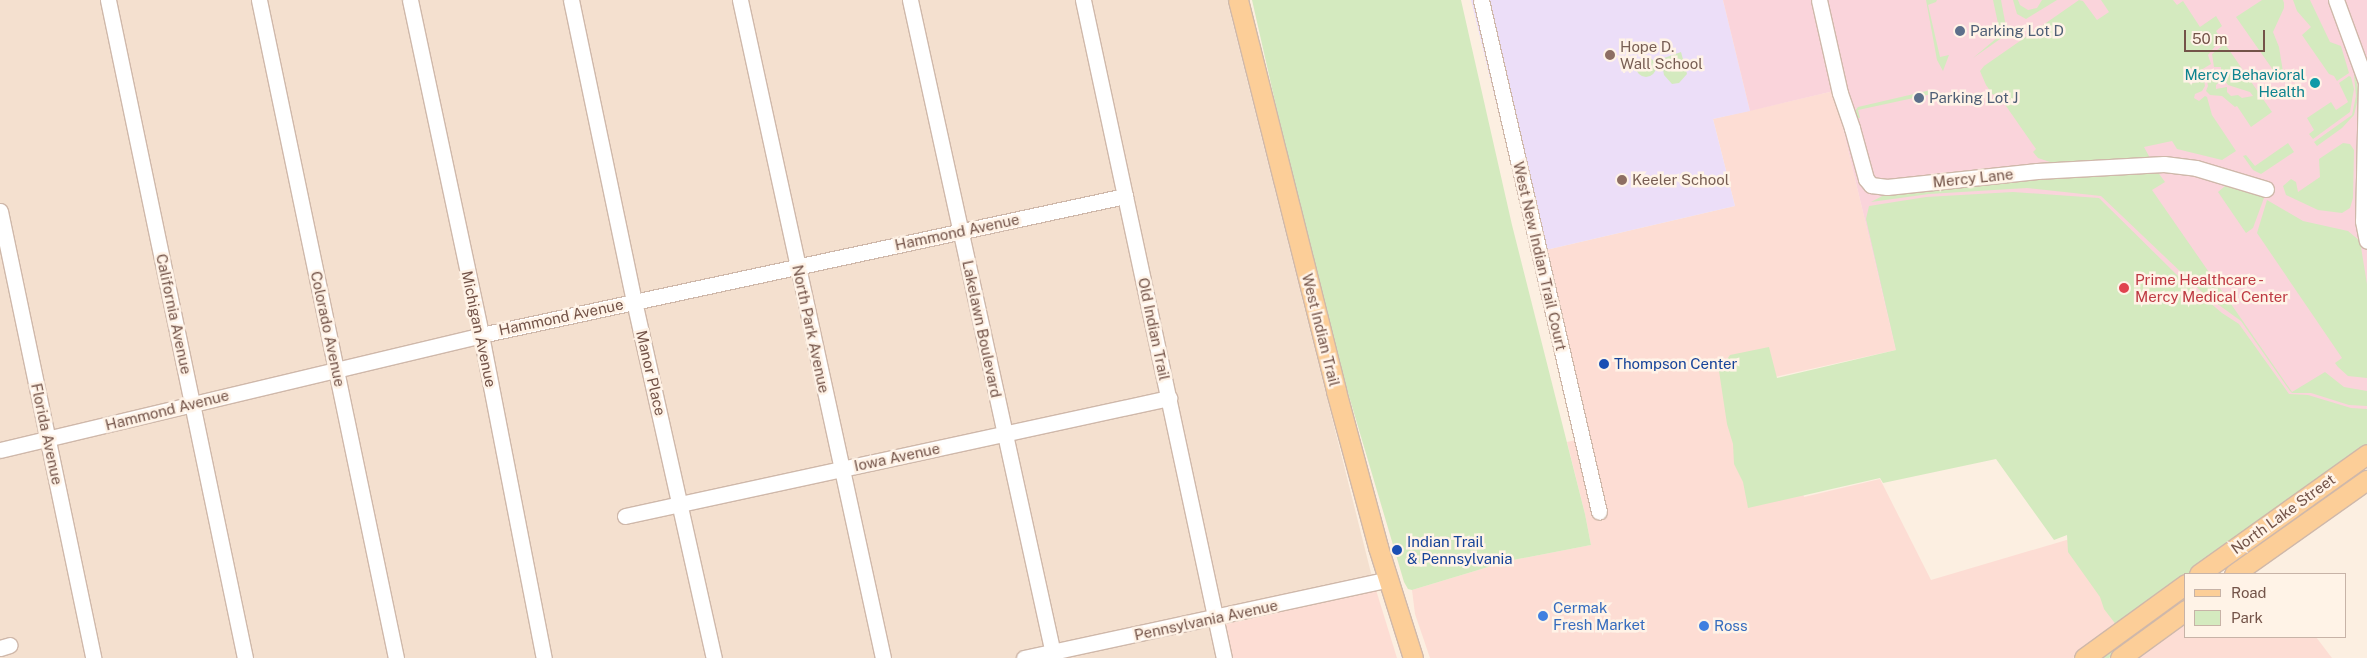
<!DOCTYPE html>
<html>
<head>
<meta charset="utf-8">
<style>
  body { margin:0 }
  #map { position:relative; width:2367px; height:658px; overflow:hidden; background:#fcefe1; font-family:"Public Sans",sans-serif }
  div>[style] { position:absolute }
  .residential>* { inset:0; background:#f4e0cf }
  .commercial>* { inset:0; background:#fdddd4 }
  .education>* { inset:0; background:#ecdef8 }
  .medical>* { inset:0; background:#fad4db }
  .green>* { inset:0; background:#d4eabf }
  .round { border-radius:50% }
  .roads { filter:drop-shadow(1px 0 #cfb8aa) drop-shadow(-1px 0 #cfb8aa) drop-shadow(0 1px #cfb8aa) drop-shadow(0 -1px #cfb8aa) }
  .minor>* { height:15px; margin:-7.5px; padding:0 7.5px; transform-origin:7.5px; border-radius:7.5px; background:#fff }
  .major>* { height:19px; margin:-9.5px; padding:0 9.5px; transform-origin:9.5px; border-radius:9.5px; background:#fcce98 }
  .dots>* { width:14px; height:14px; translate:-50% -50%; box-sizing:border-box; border:2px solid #fff3e7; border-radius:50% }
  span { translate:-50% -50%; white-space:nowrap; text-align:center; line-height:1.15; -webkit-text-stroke:5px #fff3e7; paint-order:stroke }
  .service-label { font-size:15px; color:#4e5e75 }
  .left { translate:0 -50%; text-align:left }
  .education-label { font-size:15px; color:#785e54 }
  .culture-label { font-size:15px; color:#0d838f }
  .right { translate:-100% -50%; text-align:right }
  .street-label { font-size:15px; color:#735348 }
  .health-label { font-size:15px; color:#be3a42 }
  .transit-label { font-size:15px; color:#164399 }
  .shop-label { font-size:15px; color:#366cbe }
  .legend { position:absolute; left:2184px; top:573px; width:162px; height:65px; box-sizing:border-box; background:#fff3e7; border:1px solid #c7b3a7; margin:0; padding:6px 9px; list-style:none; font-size:15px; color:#735348 }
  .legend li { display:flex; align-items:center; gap:10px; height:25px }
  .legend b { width:25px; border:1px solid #c7b3a7 }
  .scale { position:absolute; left:2184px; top:30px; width:81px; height:22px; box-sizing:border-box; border:2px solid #735348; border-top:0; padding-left:6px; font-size:15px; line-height:18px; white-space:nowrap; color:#735348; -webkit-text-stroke:4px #fff3e7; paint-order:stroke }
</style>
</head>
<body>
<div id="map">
  <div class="residential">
    <i style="clip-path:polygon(0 0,1227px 0,1372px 577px,1221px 609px,1231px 658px,0 658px)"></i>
  </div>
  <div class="commercial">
    <i style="clip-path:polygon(1834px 91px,1896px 350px,1775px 377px,1804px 497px,1880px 479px,1931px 580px,2080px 536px,2134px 613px,2073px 658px,1430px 658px,1415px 614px,1412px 590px,1508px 561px,1591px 545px,1585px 514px,1567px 442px,1576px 440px,1533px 253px,1735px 206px,1713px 119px)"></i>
    <i style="clip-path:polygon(1372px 577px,1397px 658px,1232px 658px,1221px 609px)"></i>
    <i style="clip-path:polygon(2186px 618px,2186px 637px,2316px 637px,2332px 658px,2131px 658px)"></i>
  </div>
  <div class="education">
    <i style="clip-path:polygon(1471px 0,1723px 0,1750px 111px,1713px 119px,1735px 206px,1533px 253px)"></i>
  </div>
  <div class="medical">
    <i style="clip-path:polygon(1723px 0,2367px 0,2367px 447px,2186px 574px,1967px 370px,1896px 350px,1834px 91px,1750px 111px)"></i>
  </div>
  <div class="green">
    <i style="clip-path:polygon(1252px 0,1461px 0,1512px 225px,1585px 514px,1591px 545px,1508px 561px,1412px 590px,1408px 589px,1404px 582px,1333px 342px,1307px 243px)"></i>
    <i style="clip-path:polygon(1926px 0,1937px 0,1936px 2px,1928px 5px,1940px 57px,1949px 55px,1943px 71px,1937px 60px)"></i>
    <i style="clip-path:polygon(1993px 0,2001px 0,2007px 32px,2003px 37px,1973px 58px,1998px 37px,1999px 28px)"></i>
    <i style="clip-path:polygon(2013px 0,2018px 0,2020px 5px,2028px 10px,2037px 8px,2042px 0,2057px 0,2026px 19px,2017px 14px)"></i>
    <i style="clip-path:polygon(2079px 0,2083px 1px,2097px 20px,2109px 12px,2101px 0,2173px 0,2177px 5px,2183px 1px,2200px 27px,2216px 16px,2222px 26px,2216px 31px,2221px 39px,2208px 55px,2211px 64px,2196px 73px,2194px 69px,2189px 68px,2183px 76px,2190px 84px,2197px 82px,2197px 76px,2203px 73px,2205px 86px,2202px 91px,2195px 94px,2194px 98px,2199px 101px,2205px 96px,2207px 97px,2212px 115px,2236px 151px,2222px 160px,2177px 149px,2172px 141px,2144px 147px,2150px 158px,2053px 163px,2038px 158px,2033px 152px,2036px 149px,1997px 93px,1993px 95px,1986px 85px,1980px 71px,1984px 66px)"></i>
    <i style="clip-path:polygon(2262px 0,2283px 0,2284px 3px,2284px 8px,2273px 32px,2279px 47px,2284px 78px,2280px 80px,2236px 17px)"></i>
    <i style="clip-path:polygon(2293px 0,2310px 0,2330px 42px,2341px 46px,2349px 73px,2337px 81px,2334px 76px,2329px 74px,2302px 35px,2311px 27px,2297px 11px)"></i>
    <i style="clip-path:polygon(2225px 44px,2272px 112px,2251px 127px,2237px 106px,2235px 107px,2222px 96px,2210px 95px,2206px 91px,2208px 86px,2206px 76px,2214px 73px,2221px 80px,2216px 85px,2216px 89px,2227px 87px,2227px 92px,2231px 96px,2238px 95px,2242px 98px,2253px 96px,2250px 92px,2228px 85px,2221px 75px,2221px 67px,2214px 67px,2212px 54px)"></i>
    <i style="clip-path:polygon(1681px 52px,1687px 74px,1679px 83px,1672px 84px,1664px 75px,1661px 59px)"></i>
    <i class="round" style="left:1636px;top:57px;width:20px;height:20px"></i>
    <i style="clip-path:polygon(2355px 72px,2359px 94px,2354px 115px,2342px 128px,2317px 146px,2314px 142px,2352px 115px,2356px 96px,2354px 75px)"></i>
    <i style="clip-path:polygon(2349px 76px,2351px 77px,2354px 89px,2350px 112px,2313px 139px,2309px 134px,2314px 130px,2307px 118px,2331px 102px,2336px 110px,2348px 102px,2339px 83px)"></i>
    <i style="clip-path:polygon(1931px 90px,1932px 94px,1858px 110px,1860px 118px,1855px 118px,1855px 111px,1858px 107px)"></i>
    <i style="clip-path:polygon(2288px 143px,2294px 152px,2261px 174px,2253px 170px,2243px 156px,2246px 155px,2255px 166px)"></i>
    <i style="clip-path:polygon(2343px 143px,2350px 144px,2354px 150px,2353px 198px,2350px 208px,2342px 213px,2318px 210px,2286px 195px,2283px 186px,2291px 179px,2296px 182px,2298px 192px,2320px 177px,2319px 159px)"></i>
    <i style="clip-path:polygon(2157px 171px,2165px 182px,2152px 190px,2292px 392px,2325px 372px,2344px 387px,2367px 391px,2367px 406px,2349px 405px,2311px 393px,2292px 393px,2290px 391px,2241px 321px,2205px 295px,2101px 196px,2027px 188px,1929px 194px,1871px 202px,1886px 194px,2038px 179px)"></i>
    <i style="clip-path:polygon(2225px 186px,2251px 192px,2264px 198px,2253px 228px,2246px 233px,2218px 192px)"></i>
    <i style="clip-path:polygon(2013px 192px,2099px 198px,2177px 275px,2222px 313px,2239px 324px,2289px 394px,2308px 395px,2351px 408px,2367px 409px,2367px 447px,2190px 574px,2186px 574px,2186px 577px,2117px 626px,2104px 609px,2100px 597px,2068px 552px,2067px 535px,2054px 540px,1996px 459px,1883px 483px,1880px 478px,1748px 508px,1743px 482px,1734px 464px,1733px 444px,1727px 424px,1719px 371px,1730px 355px,1769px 347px,1777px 378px,1896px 350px,1866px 219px,1869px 206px,1926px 197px)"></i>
    <i style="clip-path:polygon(2267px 200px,2303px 221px,2348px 231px,2360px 241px,2367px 284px,2367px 378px,2348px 376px,2338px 367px,2335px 363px,2342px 358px,2257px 233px)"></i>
    <i style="clip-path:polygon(2186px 592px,2186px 602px,2109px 658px,2100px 658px)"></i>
  </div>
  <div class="roads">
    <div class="minor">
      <i style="left:108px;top:0;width:672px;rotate:78.24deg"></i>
      <i style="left:259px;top:0;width:672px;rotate:78.24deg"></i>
      <i style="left:410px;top:0;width:342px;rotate:78deg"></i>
      <i style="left:481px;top:335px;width:329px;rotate:79deg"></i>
      <i style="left:571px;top:0;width:308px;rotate:78.2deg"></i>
      <i style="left:634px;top:301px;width:366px;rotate:77.4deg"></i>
      <i style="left:740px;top:0;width:673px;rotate:77.74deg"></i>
      <i style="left:910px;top:0;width:674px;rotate:77.66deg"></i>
      <i style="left:1083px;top:0;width:673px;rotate:77.91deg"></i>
      <i style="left:1481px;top:0;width:525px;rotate:77.02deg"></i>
      <i style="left:1819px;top:0;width:95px;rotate:77.3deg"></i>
      <i style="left:1840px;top:93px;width:37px;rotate:71deg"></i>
      <i style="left:1852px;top:128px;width:53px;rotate:74.6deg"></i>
      <i style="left:1866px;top:179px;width:8px;rotate:50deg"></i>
      <i style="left:1871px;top:185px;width:16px;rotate:7deg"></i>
      <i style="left:1887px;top:187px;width:151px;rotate:-6.1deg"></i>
      <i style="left:2037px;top:171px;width:127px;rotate:-3.2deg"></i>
      <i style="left:2164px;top:164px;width:32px;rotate:7deg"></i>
      <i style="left:2196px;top:168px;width:73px;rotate:16.7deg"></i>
      <i style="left:2336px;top:0;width:87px;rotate:69.9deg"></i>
      <i style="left:2366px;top:82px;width:139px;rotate:91.2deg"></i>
      <i style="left:2363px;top:221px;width:20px;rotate:79deg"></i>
      <i style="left:0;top:211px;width:457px;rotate:78.2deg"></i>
      <i style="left:0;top:450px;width:495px;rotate:-13.4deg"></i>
      <i style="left:481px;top:335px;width:659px;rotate:-12.18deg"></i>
      <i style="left:625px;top:516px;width:557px;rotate:-12.24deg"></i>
      <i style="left:0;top:648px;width:10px;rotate:-17deg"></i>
      <i style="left:1024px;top:658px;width:372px;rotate:-12.2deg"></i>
    </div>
    <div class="major">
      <i style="left:1238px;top:0;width:403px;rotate:75.9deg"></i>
      <i style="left:1336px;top:391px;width:162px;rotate:74.9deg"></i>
      <i style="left:1378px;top:547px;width:116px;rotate:72.5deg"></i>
      <i style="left:2199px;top:574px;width:206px;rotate:-35.5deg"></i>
      <i style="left:2234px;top:574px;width:163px;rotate:-35.3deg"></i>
      <i style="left:2084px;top:658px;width:126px;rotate:-36deg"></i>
      <i style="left:2120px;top:658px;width:82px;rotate:-36deg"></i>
    </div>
  </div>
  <div class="dots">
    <i style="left:1960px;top:31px;background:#5c6f8a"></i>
    <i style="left:1610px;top:55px;background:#8d6e63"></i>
    <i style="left:2315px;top:83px;background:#0f9aa8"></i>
    <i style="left:1919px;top:98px;background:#5c6f8a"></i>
    <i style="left:1622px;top:180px;background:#8d6e63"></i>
    <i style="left:2124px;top:288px;background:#e0444e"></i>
    <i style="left:1604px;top:364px;background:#1a4fb4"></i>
    <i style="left:1397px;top:550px;background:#1a4fb4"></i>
    <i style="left:1543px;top:616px;background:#3f7fe0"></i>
    <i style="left:1704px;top:626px;background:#3f7fe0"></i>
  </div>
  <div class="service-label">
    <span class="left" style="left:1970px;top:31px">Parking Lot D</span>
    <span class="left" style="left:1929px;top:98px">Parking Lot J</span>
  </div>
  <div class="education-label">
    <span class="left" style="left:1620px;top:55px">Hope D.<br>Wall School</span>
    <span class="left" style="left:1632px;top:180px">Keeler School</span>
  </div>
  <div class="culture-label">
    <span class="right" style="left:2305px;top:83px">Mercy Behavioral<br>Health</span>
  </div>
  <div class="street-label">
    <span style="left:1973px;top:178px;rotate:-6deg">Mercy Lane</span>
    <span style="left:957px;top:232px;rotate:-12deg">Hammond Avenue</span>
    <span style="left:1540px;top:256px;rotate:77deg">West New Indian Trail Court</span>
    <span style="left:174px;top:314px;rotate:78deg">California Avenue</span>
    <span style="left:561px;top:317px;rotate:-12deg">Hammond Avenue</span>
    <span style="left:328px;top:329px;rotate:78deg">Colorado Avenue</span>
    <span style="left:479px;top:329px;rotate:78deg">Michigan Avenue</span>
    <span style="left:811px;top:329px;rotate:78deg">North Park Avenue</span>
    <span style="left:982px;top:329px;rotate:78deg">Lakelawn Boulevard</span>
    <span style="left:1154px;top:329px;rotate:78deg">Old Indian Trail</span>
    <span style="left:1321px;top:330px;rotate:76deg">West Indian Trail</span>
    <span style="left:651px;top:373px;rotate:77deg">Manor Place</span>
    <span style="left:167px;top:410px;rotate:-14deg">Hammond Avenue</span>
    <span style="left:47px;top:434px;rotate:78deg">Florida Avenue</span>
    <span style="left:897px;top:457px;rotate:-12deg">Iowa Avenue</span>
    <span style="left:2283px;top:514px;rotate:-36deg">North Lake Street</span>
    <span style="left:1206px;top:620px;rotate:-12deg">Pennsylvania Avenue</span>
  </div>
  <div class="health-label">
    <span class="left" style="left:2135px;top:288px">Prime Healthcare -<br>Mercy Medical Center</span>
  </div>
  <div class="transit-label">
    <span class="left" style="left:1614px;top:364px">Thompson Center</span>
    <span class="left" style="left:1407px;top:550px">Indian Trail<br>&amp; Pennsylvania</span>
  </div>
  <div class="shop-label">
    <span class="left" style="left:1553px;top:616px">Cermak<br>Fresh Market</span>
    <span class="left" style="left:1714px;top:626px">Ross</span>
  </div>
  <ul class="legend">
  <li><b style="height:6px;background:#fcce98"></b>Road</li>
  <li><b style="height:14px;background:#d4eabf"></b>Park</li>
  </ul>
  <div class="scale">50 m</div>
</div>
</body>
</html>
